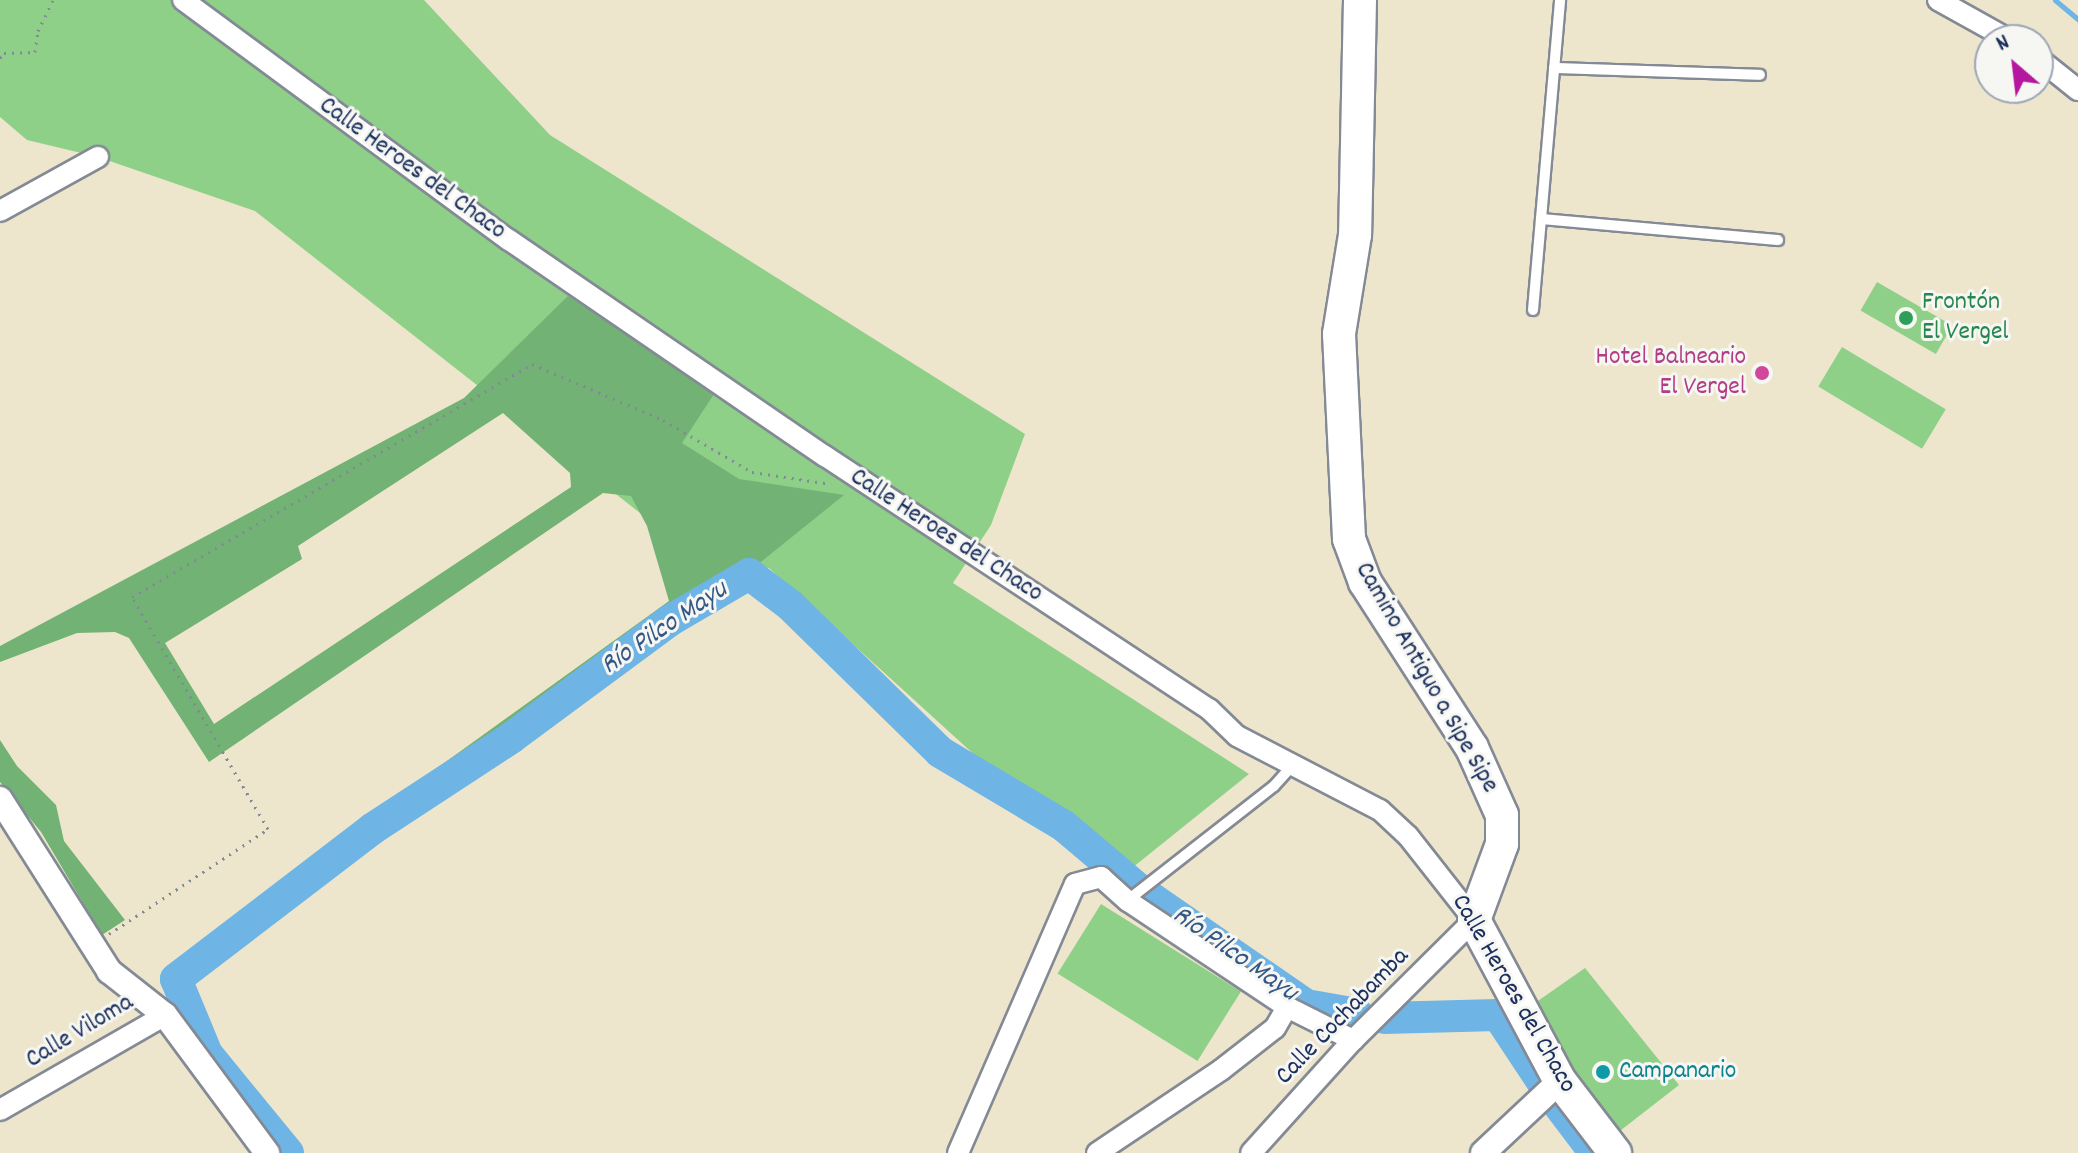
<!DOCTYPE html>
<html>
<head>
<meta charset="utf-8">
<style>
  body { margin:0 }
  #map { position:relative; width:2078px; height:1153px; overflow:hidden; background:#ede6cc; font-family:Dekko,sans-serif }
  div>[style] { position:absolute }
  .green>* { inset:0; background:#8ed088; transform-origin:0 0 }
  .forest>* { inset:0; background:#72b274 }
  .stream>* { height:5px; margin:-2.5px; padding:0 2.5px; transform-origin:2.5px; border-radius:2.5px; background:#6eb4e5 }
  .river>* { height:32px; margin:-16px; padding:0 16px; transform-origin:16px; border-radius:16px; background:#6eb4e5 }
  .path>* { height:3px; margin-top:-1.5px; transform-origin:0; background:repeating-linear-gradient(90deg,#848a95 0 2px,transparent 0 8px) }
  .roads { filter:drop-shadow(2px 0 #848a95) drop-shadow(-2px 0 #848a95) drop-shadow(0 2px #848a95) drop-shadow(0 -2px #848a95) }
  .service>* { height:10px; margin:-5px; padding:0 5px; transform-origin:5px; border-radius:5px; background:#fff }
  .minor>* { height:20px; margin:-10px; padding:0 10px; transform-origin:10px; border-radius:10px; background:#fff }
  .tertiary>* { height:24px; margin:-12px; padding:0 12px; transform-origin:12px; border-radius:12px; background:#fff }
  .primary>* { height:32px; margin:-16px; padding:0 16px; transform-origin:16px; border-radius:16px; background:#fff }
  .dots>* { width:22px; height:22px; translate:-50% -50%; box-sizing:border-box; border:4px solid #f6f6f2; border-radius:50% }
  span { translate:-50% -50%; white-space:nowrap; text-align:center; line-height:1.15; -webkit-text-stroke:6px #f6f6f2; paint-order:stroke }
  .street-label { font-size:26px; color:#1b2f5e }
  .leisure-label { font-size:26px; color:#27864d }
  .left { translate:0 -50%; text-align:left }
  .hotel-label { font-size:26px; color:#b23c85 }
  .right { translate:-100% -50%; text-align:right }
  .culture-label { font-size:26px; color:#0d838f }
  .water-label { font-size:28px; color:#345786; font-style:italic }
  .north { position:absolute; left:1974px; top:24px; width:80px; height:80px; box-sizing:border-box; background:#f6f6f2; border:2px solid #9ea6b7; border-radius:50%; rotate:332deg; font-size:22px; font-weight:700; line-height:32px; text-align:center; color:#1b2f5e }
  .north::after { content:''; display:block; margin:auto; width:28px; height:36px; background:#b5179e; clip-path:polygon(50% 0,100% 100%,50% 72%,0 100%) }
</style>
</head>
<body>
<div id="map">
  <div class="green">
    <i style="clip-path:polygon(0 0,424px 0,550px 135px,1025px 434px,991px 525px,953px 583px,1249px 774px,1122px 876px,978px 758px,769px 568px,705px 564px,255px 211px,98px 157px,27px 140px,0 117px)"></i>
    <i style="left:1877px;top:282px;width:87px;height:33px;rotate:30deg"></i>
    <i style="left:1842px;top:347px;width:121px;height:46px;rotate:31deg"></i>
    <i style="left:1101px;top:904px;width:165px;height:82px;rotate:32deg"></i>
    <i style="clip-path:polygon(1585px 968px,1679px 1085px,1616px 1134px,1585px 1100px,1535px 1003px)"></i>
  </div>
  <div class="forest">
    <i style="clip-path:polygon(evenodd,568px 296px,716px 391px,682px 443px,739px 479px,844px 495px,762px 561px,372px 829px,294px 892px,297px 869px,669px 601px,647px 526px,631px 496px,603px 493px,209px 762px,129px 638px,115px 632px,77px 633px,0 662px,0 646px,464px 398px,568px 296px,503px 413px,570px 473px,571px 487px,214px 724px,165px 643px,302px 559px,298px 546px,503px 413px)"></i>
    <i style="clip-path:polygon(0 740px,17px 766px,56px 805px,64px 841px,125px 920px,102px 935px,41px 832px,0 782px)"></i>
  </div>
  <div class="stream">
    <i style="left:2055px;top:0;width:30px;rotate:40deg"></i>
  </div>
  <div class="river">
    <i style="left:1384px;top:1018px;width:114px;rotate:-1.5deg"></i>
    <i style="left:1498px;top:1015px;width:82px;rotate:56.5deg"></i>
    <i style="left:1555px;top:1100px;width:66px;rotate:53deg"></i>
    <i style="left:288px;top:1153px;width:128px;rotate:-129.3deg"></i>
    <i style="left:207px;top:1054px;width:81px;rotate:-112.5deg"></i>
    <i style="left:176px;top:979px;width:247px;rotate:-37.4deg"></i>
    <i style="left:372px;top:829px;width:166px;rotate:-33.2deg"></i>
    <i style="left:511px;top:738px;width:197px;rotate:-36.5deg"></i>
    <i style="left:669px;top:621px;width:93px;rotate:-30.4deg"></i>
    <i style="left:749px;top:574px;width:51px;rotate:37.1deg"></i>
    <i style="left:790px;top:605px;width:210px;rotate:44.4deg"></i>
    <i style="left:940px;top:752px;width:144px;rotate:30.8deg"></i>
    <i style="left:1064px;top:826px;width:101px;rotate:40.2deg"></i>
    <i style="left:1141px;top:891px;width:201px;rotate:34.6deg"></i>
    <i style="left:1306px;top:1005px;width:52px;rotate:10deg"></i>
  </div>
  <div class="path">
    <i style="left:0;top:58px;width:6px;rotate:-51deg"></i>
    <i style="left:4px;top:53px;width:31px;rotate:-2deg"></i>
    <i style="left:35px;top:52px;width:21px;rotate:-82deg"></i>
    <i style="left:38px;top:31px;width:34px;rotate:-64deg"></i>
    <i style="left:109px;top:934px;width:191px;rotate:-33.4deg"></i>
    <i style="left:268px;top:829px;width:269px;rotate:-120.4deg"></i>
    <i style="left:132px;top:597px;width:463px;rotate:-30.2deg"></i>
    <i style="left:532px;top:364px;width:142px;rotate:23.1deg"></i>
    <i style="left:663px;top:420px;width:103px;rotate:30.3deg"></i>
    <i style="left:752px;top:472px;width:80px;rotate:8.6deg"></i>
  </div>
  <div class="roads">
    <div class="service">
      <i style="left:1554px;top:68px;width:206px;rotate:1.9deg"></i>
      <i style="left:1541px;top:219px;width:238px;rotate:5.1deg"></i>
      <i style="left:1533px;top:310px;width:311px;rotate:-85deg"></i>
      <i style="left:1128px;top:900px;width:185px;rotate:-38deg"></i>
      <i style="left:1274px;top:786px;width:28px;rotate:-48deg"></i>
    </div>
    <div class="minor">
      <i style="left:183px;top:0;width:405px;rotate:36.4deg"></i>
      <i style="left:509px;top:240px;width:383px;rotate:34.4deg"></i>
      <i style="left:825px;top:456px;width:460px;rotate:33.4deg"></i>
      <i style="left:1209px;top:709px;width:39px;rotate:44deg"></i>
      <i style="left:1237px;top:736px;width:161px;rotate:27.4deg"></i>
      <i style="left:1380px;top:810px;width:38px;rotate:43deg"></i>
      <i style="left:1408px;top:836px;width:107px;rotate:51.8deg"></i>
      <i style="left:1474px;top:920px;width:170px;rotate:135.2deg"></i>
      <i style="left:1353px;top:1040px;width:152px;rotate:132.1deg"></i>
      <i style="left:1938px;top:0;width:82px;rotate:29.1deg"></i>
      <i style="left:2038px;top:58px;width:51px;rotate:38.7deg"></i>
      <i style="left:0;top:211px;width:112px;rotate:-28.9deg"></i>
      <i style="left:0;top:1110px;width:190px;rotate:-29.9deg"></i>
      <i style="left:958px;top:1153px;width:293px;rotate:-66.5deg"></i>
      <i style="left:1075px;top:884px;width:27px;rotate:-15deg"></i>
      <i style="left:1101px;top:877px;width:36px;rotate:42deg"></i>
      <i style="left:1128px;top:901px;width:191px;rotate:33.7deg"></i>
      <i style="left:1287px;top:1007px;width:74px;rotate:26.6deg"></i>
      <i style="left:1097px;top:1153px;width:149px;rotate:-33.8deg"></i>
      <i style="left:1221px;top:1070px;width:68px;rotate:-37.9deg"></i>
      <i style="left:1275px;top:1028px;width:24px;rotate:-60deg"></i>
    </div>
    <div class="tertiary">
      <i style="left:0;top:799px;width:204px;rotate:57.6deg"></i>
      <i style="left:109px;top:971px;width:71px;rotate:38.2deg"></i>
      <i style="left:165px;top:1015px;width:172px;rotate:53.5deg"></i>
      <i style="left:1483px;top:1153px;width:105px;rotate:-43.1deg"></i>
    </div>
    <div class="primary">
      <i style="left:1360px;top:0;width:235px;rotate:91.2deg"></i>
      <i style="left:1355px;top:235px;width:100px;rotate:99.2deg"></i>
      <i style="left:1339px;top:334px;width:205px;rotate:87.2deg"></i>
      <i style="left:1349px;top:539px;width:46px;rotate:69.6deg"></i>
      <i style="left:1365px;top:582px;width:197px;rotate:57.2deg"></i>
      <i style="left:1472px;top:748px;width:73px;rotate:65.9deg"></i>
      <i style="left:1502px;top:815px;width:29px;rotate:90deg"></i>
      <i style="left:1502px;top:844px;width:81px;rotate:110.2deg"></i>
      <i style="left:1474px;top:920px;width:183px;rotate:61.9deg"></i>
      <i style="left:1560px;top:1081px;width:91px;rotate:52.6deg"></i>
    </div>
  </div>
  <div class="dots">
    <i style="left:1906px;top:318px;background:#2e9e5b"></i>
    <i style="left:1762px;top:373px;background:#d1479c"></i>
    <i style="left:1603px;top:1072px;background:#0f9aa8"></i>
  </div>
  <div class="street-label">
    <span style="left:412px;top:169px;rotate:36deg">Calle Heroes del Chaco</span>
    <span style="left:946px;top:536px;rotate:33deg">Calle Heroes del Chaco</span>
    <span style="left:1426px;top:678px;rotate:60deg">Camino Antiguo a Sipe Sipe</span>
    <span style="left:1513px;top:994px;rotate:60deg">Calle Heroes del Chaco</span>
    <span style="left:1343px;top:1017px;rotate:-46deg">Calle Cochabamba</span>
    <span style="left:80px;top:1032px;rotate:-31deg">Calle Viloma</span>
  </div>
  <div class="leisure-label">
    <span class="left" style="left:1922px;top:318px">Frontón<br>El Vergel</span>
  </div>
  <div class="hotel-label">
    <span class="right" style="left:1746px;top:373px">Hotel Balneario<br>El Vergel</span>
  </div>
  <div class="culture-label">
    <span class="left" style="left:1619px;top:1072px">Campanario</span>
  </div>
  <div class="water-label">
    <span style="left:665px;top:629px;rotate:-34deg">Río Pilco Mayu</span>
    <span style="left:1234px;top:955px;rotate:35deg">Río Pilco Mayu</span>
  </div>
  <div class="north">N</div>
</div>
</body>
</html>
